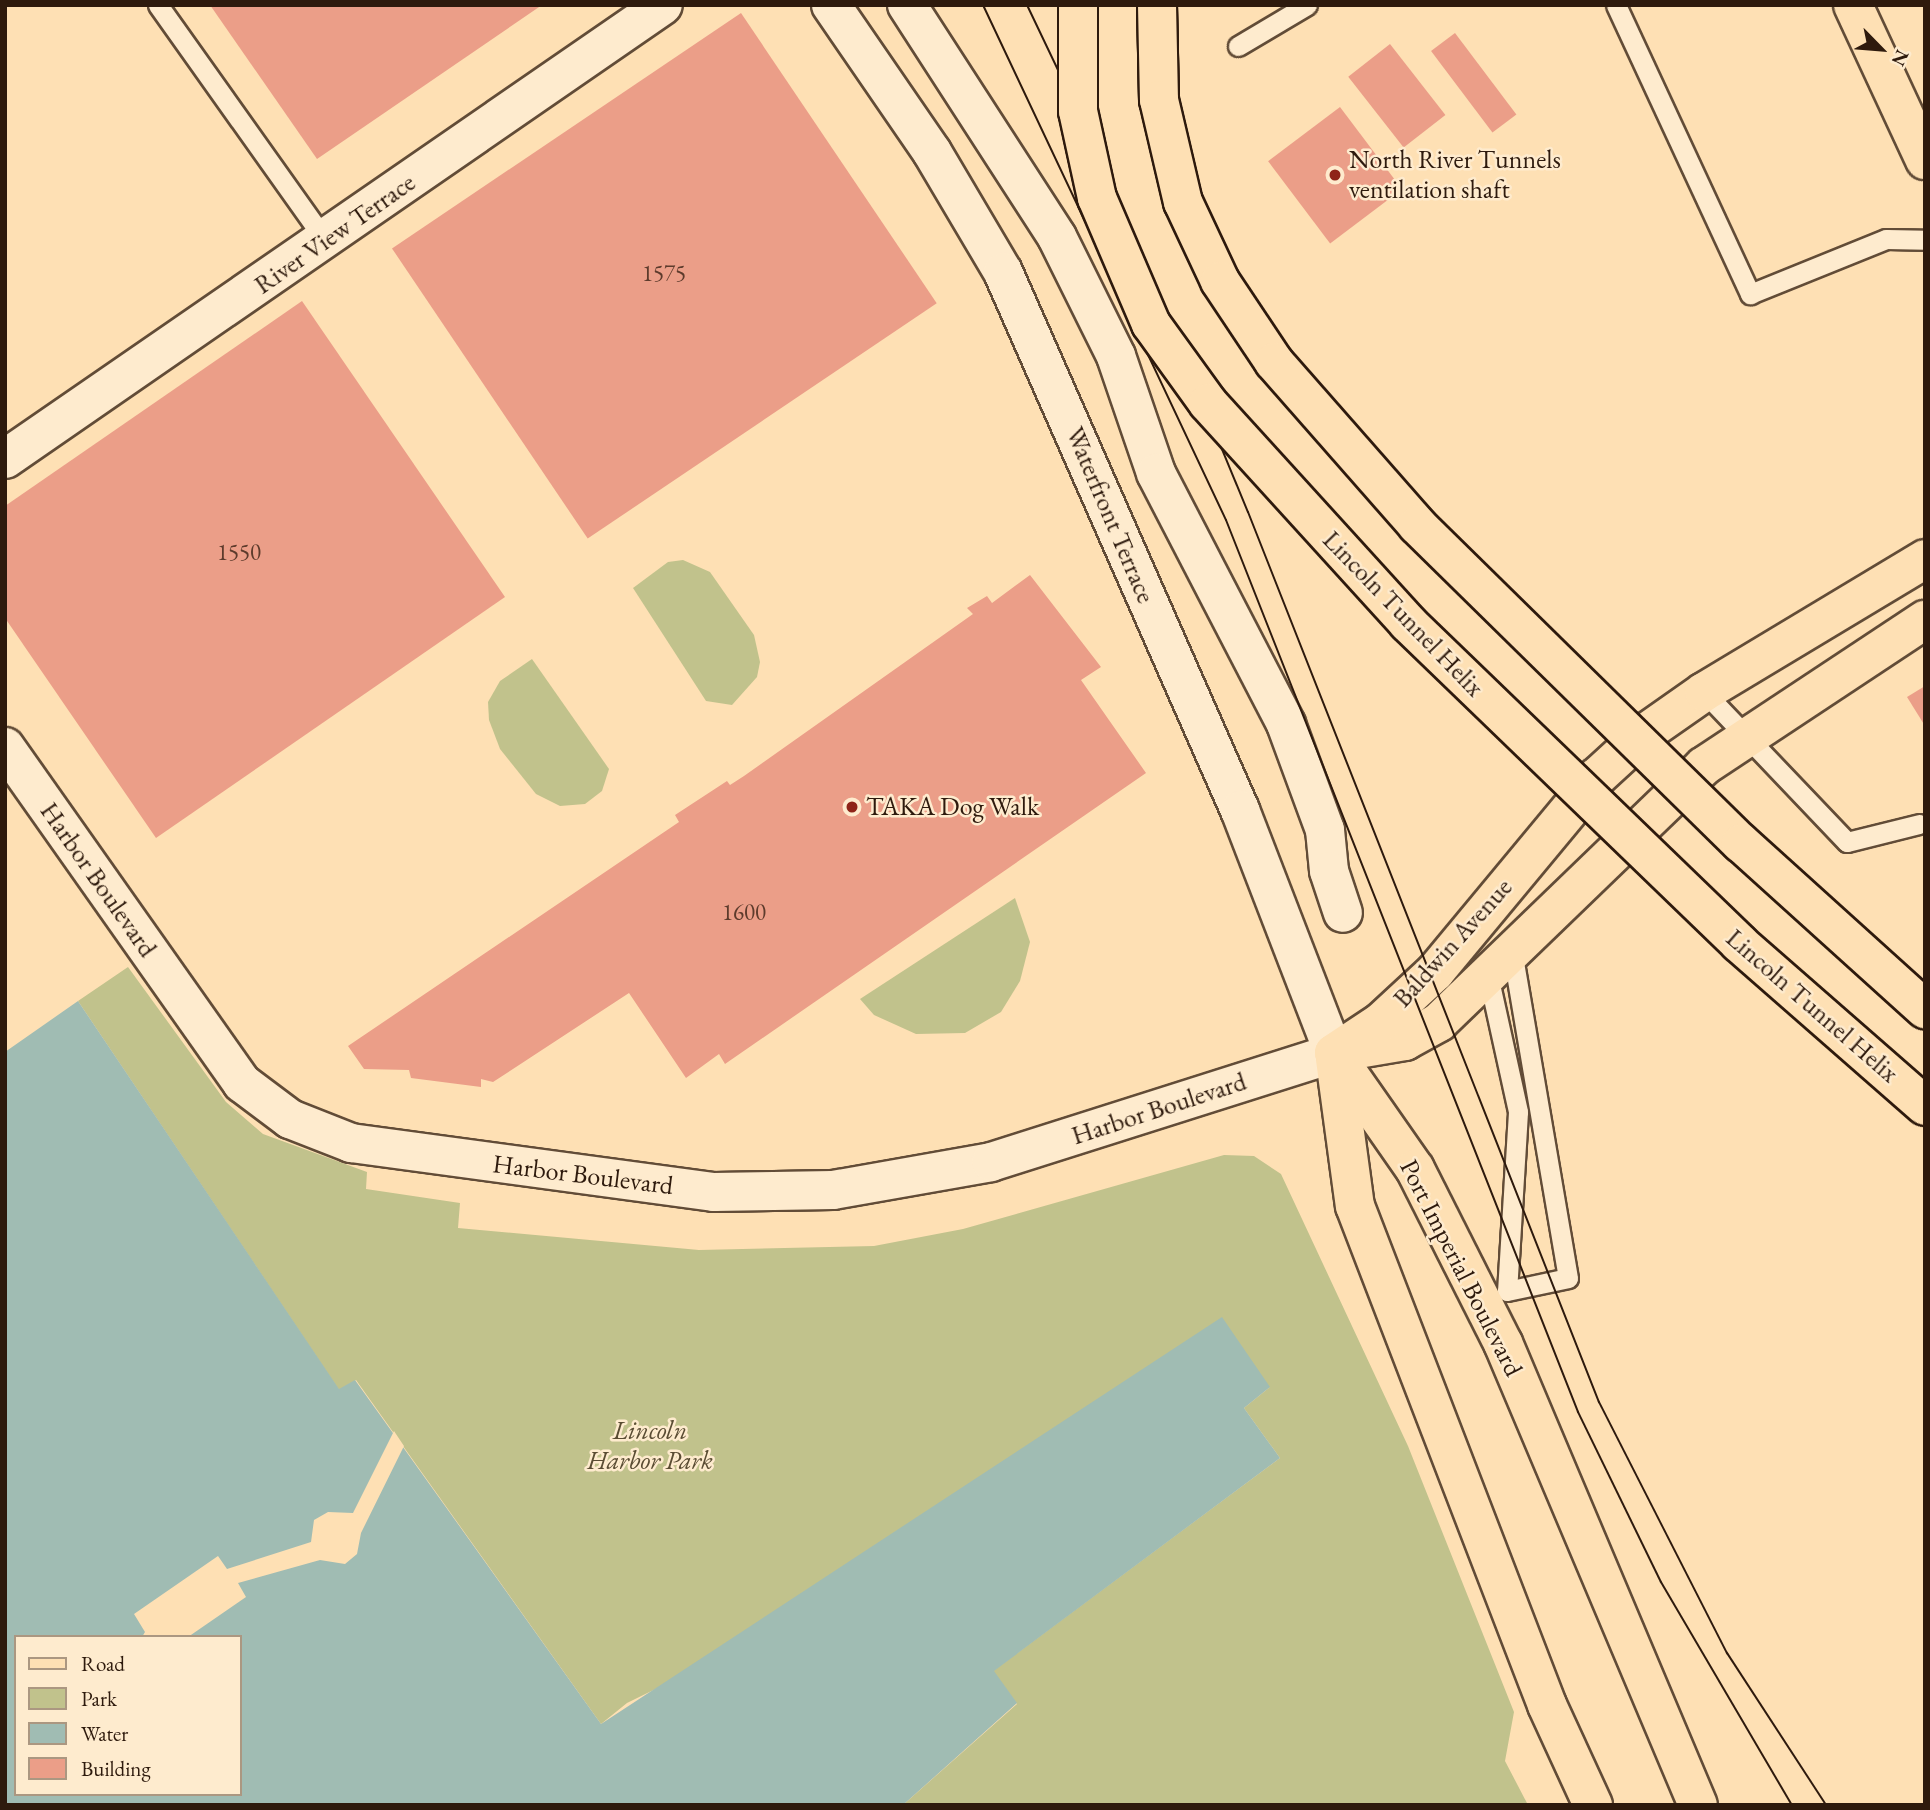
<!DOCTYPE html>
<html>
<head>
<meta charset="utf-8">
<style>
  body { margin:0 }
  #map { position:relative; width:1930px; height:1810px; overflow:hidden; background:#fee0b4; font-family:"EB Garamond",serif }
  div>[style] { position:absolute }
  .green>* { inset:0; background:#c1c28c }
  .water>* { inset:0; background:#a0bcb3 }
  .pier>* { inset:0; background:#fee0b4 }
  .building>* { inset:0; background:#eb9e88; transform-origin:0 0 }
  .roads { filter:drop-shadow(2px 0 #624c37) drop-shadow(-2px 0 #624c37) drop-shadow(0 2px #624c37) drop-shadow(0 -2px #624c37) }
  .lane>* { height:19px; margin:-9.5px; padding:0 9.5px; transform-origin:9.5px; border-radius:9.5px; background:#feebce }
  .street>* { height:38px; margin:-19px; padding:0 19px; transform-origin:19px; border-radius:19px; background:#feebce }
  .secondary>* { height:38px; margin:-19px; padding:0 19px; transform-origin:19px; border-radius:19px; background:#feebce }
  .primary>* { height:38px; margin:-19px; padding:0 19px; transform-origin:19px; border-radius:19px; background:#fee0b4 }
  .tram>* { height:2px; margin:-1px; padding:0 1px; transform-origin:1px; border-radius:1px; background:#2e1a0d }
  .bridges { filter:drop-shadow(2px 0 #2e1a0d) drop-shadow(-2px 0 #2e1a0d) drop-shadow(0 2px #2e1a0d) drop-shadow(0 -2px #2e1a0d) }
  .highway-bridge>* { height:38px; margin:-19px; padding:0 19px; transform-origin:19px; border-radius:19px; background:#fee0b4 }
  .dots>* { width:19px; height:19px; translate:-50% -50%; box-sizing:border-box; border:4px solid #feebce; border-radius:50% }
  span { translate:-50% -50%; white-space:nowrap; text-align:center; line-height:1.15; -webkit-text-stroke:5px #feebce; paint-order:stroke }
  .number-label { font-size:23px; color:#5d3b2c }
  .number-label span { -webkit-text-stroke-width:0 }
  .poi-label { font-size:26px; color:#2e1a0d }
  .left { translate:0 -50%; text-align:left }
  .street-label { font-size:26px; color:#2e1a0d }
  .park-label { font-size:26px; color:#5a4c33; font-style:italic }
  .frame { position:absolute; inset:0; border:7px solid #2e1a0d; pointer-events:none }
  .legend { position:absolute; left:14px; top:1635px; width:228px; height:161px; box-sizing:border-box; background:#feebce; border:2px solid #ab9781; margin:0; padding:9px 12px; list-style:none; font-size:21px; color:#2e1a0d }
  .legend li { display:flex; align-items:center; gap:14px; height:35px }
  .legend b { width:35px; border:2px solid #ab9781 }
  .north { position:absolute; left:1846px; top:14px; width:70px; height:70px; -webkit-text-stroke:5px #feebce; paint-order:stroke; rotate:115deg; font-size:19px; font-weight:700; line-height:28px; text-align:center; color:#2e1a0d }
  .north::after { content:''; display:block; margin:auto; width:24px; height:32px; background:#2e1a0d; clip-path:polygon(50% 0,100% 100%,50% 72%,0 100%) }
</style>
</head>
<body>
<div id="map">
  <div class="green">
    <i style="clip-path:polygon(683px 560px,710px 572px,754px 635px,760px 662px,757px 677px,732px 705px,706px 701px,633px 588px,668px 562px)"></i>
    <i style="clip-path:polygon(532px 659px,609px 769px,602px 791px,585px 804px,560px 806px,536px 794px,500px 749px,489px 720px,488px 702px,500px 681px)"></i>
    <i style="clip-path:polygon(1015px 898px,1030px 942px,1020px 981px,1001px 1012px,965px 1033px,916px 1034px,874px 1015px,860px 999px)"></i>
    <i style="clip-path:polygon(128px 967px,226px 1102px,263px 1134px,367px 1172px,366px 1189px,460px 1203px,458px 1228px,699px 1250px,874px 1246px,963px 1229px,1224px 1155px,1254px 1156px,1281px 1174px,1408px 1446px,1514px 1712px,1505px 1761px,1528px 1805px,903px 1805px,1017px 1704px,993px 1671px,1280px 1458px,1244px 1408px,1270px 1387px,627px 1703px,601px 1724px,356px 1380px,339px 1390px,78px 1001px)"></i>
  </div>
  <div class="water">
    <i style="clip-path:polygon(evenodd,78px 1001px,339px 1389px,355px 1380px,601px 1724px,1222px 1317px,1270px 1387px,1244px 1408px,1280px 1458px,994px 1671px,1017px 1703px,903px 1805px,5px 1805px,5px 1052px,78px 1001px,16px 1637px,240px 1637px,240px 1794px,16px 1794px,16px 1637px)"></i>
  </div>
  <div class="pier">
    <i style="clip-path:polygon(394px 1431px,404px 1446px,361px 1533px,357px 1554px,345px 1564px,320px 1560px,238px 1583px,246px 1597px,188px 1637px,142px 1637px,145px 1632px,134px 1614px,218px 1556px,227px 1569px,311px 1542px,314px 1520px,328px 1512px,353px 1513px)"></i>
  </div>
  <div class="building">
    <i style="clip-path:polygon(210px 5px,542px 5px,317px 159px)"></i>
    <i style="left:741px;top:13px;width:350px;height:421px;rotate:56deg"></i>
    <i style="left:1455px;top:33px;width:102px;height:30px;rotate:53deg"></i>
    <i style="left:1390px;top:44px;width:90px;height:53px;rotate:52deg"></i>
    <i style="left:1340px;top:107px;width:103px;height:90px;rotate:53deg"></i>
    <i style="clip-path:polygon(302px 301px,505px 597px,156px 838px,5px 618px,5px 506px)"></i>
    <i style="clip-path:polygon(1030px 575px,1101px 667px,1081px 680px,1146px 773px,725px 1064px,719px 1054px,686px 1078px,629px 993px,493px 1082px,481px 1079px,481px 1087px,411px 1078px,409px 1070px,364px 1069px,348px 1046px,679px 822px,675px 815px,727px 781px,730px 785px,744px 776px,973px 614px,967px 608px,987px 596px,992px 603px)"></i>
    <i style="clip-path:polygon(1925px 686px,1925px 726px,1907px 697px)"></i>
  </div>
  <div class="roads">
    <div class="lane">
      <i style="left:158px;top:5px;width:290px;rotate:54.6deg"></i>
      <i style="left:1616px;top:5px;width:319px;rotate:65.1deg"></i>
      <i style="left:1750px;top:294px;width:147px;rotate:-22deg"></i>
      <i style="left:1886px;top:239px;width:39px;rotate:1deg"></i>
      <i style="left:1238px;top:46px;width:80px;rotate:-30.7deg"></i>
      <i style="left:1704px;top:692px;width:207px;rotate:46.4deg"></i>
      <i style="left:1847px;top:842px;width:74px;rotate:-14deg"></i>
      <i style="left:1488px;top:975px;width:140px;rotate:77.6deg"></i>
      <i style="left:1518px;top:1112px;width:179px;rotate:93.5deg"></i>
      <i style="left:1507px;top:1291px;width:62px;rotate:-12deg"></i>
      <i style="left:1568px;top:1278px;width:333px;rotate:-99.7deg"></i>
    </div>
    <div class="street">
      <i style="left:907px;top:5px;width:276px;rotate:57.1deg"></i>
      <i style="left:1057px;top:237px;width:133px;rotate:63.6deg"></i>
      <i style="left:1116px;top:356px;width:124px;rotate:71.1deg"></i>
      <i style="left:1156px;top:473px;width:283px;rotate:62.6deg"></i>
      <i style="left:1286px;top:724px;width:113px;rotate:69.8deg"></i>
      <i style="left:1325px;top:830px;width:41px;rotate:84.4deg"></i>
      <i style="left:1329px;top:871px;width:44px;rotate:71.6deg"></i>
      <i style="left:5px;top:459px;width:799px;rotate:-34.6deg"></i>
      <i style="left:5px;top:747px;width:411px;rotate:54.8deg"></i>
      <i style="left:242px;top:1083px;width:60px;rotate:36.9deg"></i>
      <i style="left:290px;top:1119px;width:66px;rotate:21.5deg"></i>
      <i style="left:351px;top:1143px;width:366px;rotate:7.7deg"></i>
      <i style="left:714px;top:1192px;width:119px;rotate:-1deg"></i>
      <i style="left:833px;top:1190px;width:160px;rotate:-10deg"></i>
      <i style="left:991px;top:1162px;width:360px;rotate:-17.6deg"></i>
    </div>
    <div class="secondary">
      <i style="left:831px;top:5px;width:178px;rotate:55.5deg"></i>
      <i style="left:932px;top:152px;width:139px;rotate:59.4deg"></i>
      <i style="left:1003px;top:272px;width:588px;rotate:66.23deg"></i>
      <i style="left:1240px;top:810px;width:261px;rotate:68.9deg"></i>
    </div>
    <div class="primary">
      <i style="left:1853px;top:5px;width:171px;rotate:65.1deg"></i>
      <i style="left:1346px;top:1051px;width:60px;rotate:-9.6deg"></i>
      <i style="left:1405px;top:1041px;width:39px;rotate:-29deg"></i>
      <i style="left:1439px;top:1022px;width:368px;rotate:-44deg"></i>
      <i style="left:1704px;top:766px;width:265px;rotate:-33.5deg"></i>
      <i style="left:1334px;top:1053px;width:141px;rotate:55.1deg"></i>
      <i style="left:1415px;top:1169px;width:195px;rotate:63.2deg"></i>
      <i style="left:1503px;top:1343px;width:501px;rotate:67.12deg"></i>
      <i style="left:1334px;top:1053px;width:56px;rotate:-33.4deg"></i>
      <i style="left:1381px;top:1022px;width:74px;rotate:-42.8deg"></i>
      <i style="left:1435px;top:972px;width:254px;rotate:-50.3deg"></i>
      <i style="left:1597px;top:777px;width:64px;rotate:-42.5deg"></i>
      <i style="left:1644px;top:734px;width:73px;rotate:-35deg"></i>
      <i style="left:1704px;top:692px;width:258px;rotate:-31deg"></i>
      <i style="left:1335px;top:1059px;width:148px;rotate:82.3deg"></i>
      <i style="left:1355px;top:1206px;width:535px;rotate:68.95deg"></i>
      <i style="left:1547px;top:1705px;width:110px;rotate:65.3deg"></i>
    </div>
  </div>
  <div class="tram">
    <i style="left:983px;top:5px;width:569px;rotate:64.74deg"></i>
    <i style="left:1226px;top:520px;width:959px;rotate:68.46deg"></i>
    <i style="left:1578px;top:1412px;width:189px;rotate:64deg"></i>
    <i style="left:1661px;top:1582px;width:259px;rotate:59.6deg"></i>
    <i style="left:1027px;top:5px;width:207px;rotate:64.5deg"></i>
    <i style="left:1116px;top:192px;width:346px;rotate:67.6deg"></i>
    <i style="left:1248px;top:512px;width:957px;rotate:68.48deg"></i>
    <i style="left:1599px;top:1402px;width:282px;rotate:63deg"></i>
    <i style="left:1727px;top:1653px;width:181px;rotate:56.9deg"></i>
  </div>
  <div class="bridges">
    <div class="highway-bridge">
      <i style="left:1078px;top:5px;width:106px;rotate:90deg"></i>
      <i style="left:1078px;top:111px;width:89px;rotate:77.7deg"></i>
      <i style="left:1097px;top:198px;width:137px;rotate:66.8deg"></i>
      <i style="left:1151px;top:324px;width:97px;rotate:54.2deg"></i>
      <i style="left:1208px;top:403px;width:297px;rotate:47.7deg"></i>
      <i style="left:1408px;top:623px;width:460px;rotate:44deg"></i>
      <i style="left:1739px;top:943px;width:247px;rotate:41.2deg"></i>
      <i style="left:1157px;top:5px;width:95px;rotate:88.8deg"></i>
      <i style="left:1159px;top:100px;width:105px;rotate:76.8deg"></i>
      <i style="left:1183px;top:202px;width:87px;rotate:64.9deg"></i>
      <i style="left:1220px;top:281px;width:97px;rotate:56.3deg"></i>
      <i style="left:1274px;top:362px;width:217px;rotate:48.7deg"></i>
      <i style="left:1417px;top:525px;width:454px;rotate:44.5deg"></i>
      <i style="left:1741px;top:843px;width:248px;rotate:42.1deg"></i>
    </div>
  </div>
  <div class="dots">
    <i style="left:1335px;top:175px;background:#8f2418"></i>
    <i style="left:852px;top:807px;background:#8f2418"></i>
  </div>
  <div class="number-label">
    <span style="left:664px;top:273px">1575</span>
    <span style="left:239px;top:552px">1550</span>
    <span style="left:744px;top:912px">1600</span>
  </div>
  <div class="poi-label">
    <span class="left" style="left:1349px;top:175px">North River Tunnels<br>ventilation shaft</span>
    <span class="left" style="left:866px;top:807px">TAKA Dog Walk</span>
  </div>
  <div class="street-label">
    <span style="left:335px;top:234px;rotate:-35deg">River View Terrace</span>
    <span style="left:1110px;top:515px;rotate:67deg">Waterfront Terrace</span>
    <span style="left:1403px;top:614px;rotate:46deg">Lincoln Tunnel Helix</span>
    <span style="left:98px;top:880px;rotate:55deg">Harbor Boulevard</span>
    <span style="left:1453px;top:943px;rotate:-48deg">Baldwin Avenue</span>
    <span style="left:1812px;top:1006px;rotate:41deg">Lincoln Tunnel Helix</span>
    <span style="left:1159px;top:1109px;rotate:-18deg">Harbor Boulevard</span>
    <span style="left:583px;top:1175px;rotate:7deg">Harbor Boulevard</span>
    <span style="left:1461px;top:1268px;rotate:63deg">Port Imperial Boulevard</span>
  </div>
  <div class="park-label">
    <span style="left:650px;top:1446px">Lincoln<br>Harbor Park</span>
  </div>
  <div class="frame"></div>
  <ul class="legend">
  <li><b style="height:9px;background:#fee0b4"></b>Road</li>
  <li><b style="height:19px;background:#c1c28c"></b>Park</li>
  <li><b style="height:19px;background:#a0bcb3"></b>Water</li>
  <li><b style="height:19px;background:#eb9e88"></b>Building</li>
  </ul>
  <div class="north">N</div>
</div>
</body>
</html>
